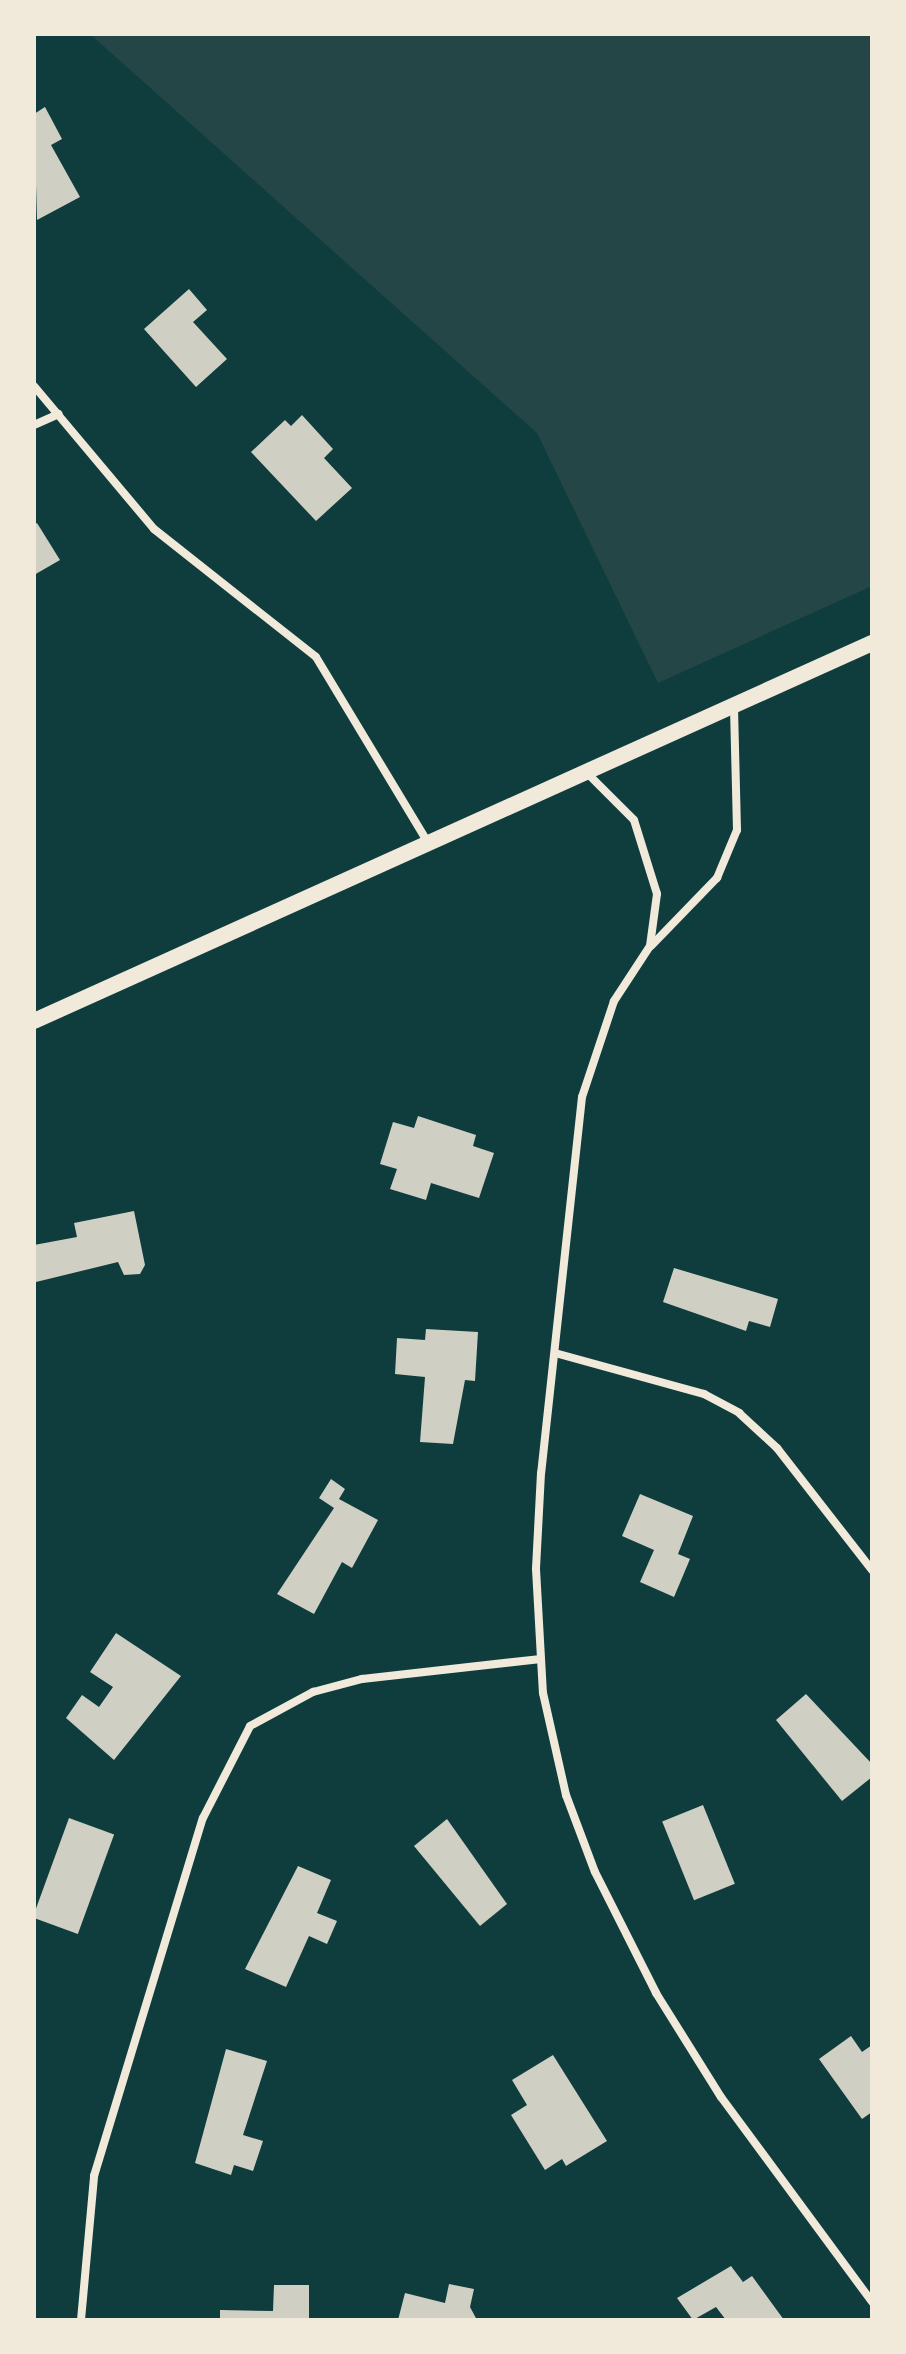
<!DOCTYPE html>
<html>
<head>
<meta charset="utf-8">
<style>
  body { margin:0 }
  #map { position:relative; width:906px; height:2354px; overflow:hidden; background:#0f3d3e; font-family:Quicksand,sans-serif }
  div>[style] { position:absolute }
  .green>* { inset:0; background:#244646 }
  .building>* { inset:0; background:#cfcfc3; transform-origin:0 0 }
  .minor>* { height:8px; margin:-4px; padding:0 4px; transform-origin:4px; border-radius:4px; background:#f1e9da }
  .secondary>* { height:16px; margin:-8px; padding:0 8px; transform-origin:8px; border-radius:8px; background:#f1e9da }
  span { translate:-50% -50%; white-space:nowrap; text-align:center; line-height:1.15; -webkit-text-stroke:6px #f1e9da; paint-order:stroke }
  .frame { position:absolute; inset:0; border:36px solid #f1e9da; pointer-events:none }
</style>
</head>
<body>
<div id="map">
  <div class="green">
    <i style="clip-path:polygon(90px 34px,872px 34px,872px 586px,658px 683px,537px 433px)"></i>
  </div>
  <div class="building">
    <i style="clip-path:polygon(45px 107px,62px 139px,51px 145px,80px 197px,37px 220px,34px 114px)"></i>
    <i style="clip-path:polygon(189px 289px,207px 310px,193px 322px,227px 359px,196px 387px,144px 329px)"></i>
    <i style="clip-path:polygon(302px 415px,333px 449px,324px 458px,352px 488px,316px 521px,251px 452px,285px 420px,291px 426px)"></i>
    <i style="clip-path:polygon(37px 523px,60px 560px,34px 575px,34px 525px)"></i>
    <i style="clip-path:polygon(418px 1116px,476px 1135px,473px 1146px,494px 1153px,479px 1198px,431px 1183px,426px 1200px,390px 1189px,397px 1169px,380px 1164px,393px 1122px,414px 1128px)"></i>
    <i style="clip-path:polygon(134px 1211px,145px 1265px,140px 1274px,124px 1275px,118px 1262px,36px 1282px,34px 1245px,77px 1237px,74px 1223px)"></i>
    <i style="clip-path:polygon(674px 1268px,778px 1299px,770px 1327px,749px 1321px,746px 1331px,663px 1302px)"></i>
    <i style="clip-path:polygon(426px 1329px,478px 1332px,475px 1381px,465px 1380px,453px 1444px,420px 1442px,425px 1377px,395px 1374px,397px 1338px,425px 1340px)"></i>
    <i style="clip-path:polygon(331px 1479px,345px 1489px,339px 1499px,378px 1520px,352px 1568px,342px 1562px,314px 1614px,277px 1594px,334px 1508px,319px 1498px)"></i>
    <i style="clip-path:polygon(640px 1494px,693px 1516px,678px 1554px,690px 1559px,674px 1597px,640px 1582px,654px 1550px,622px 1536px)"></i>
    <i style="clip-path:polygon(116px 1633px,181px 1676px,114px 1760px,66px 1718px,82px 1695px,99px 1707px,113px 1687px,90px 1672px)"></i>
    <i style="clip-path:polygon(806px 1694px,872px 1764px,872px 1777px,842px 1801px,776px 1720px)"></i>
    <i style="left:703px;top:1805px;width:85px;height:44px;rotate:68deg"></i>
    <i style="left:69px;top:1818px;width:48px;height:106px;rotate:20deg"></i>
    <i style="clip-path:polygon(447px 1819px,507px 1904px,480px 1926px,414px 1846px)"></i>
    <i style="clip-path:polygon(298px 1866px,331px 1880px,317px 1913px,337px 1921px,327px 1944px,309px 1936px,286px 1987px,245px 1969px)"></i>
    <i style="clip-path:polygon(851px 2036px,862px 2052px,872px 2045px,872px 2112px,862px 2119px,819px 2059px)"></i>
    <i style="clip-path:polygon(226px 2049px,267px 2061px,243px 2135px,263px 2141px,253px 2171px,234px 2165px,231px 2175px,195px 2163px)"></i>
    <i style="clip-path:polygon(553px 2055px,607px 2141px,566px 2166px,562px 2159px,545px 2170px,511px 2115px,527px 2105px,512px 2080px)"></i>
    <i style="clip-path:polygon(731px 2266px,743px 2282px,752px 2276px,784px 2320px,726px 2320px,716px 2307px,693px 2320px,677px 2298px)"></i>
    <i style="clip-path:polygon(449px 2284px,474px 2289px,470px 2307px,477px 2320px,398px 2320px,405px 2293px,445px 2303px)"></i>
    <i style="clip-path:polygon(274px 2285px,309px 2285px,309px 2320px,220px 2320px,220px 2310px,273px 2311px)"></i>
  </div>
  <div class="minor">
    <i style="left:34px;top:386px;width:187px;rotate:50deg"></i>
    <i style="left:154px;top:529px;width:206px;rotate:38.3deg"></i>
    <i style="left:316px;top:657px;width:217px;rotate:58.9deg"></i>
    <i style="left:34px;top:425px;width:27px;rotate:-24deg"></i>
    <i style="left:587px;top:773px;width:66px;rotate:45deg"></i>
    <i style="left:634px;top:820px;width:77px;rotate:72.7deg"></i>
    <i style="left:657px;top:894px;width:52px;rotate:97.7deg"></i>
    <i style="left:650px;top:946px;width:66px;rotate:123.2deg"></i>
    <i style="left:614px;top:1001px;width:101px;rotate:108.4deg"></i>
    <i style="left:582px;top:1097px;width:378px;rotate:96.2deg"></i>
    <i style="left:541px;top:1473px;width:96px;rotate:93deg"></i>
    <i style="left:536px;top:1569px;width:124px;rotate:86.8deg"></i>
    <i style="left:543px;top:1693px;width:105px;rotate:77.3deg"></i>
    <i style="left:566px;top:1795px;width:82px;rotate:69.4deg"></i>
    <i style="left:595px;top:1872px;width:136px;rotate:63.2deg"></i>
    <i style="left:656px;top:1993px;width:123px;rotate:58deg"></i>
    <i style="left:721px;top:2097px;width:255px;rotate:53.6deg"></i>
    <i style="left:651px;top:946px;width:95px;rotate:-45.9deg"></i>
    <i style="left:717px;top:878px;width:52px;rotate:-67.4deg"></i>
    <i style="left:737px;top:830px;width:124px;rotate:-91.4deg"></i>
    <i style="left:555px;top:1353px;width:155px;rotate:15.4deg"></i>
    <i style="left:704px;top:1394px;width:40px;rotate:28deg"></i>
    <i style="left:739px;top:1413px;width:52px;rotate:42.6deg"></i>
    <i style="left:777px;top:1448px;width:155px;rotate:52.1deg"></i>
    <i style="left:81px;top:2320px;width:145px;rotate:-84.8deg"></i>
    <i style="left:94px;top:2176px;width:374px;rotate:-73.1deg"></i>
    <i style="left:203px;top:1818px;width:103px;rotate:-62.9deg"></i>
    <i style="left:250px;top:1726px;width:72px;rotate:-28.4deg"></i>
    <i style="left:313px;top:1692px;width:51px;rotate:-14.9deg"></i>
    <i style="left:362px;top:1679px;width:180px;rotate:-6.4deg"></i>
  </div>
  <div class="secondary">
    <i style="left:34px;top:1021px;width:919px;rotate:-24.28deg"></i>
  </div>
  <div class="frame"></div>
</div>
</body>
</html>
